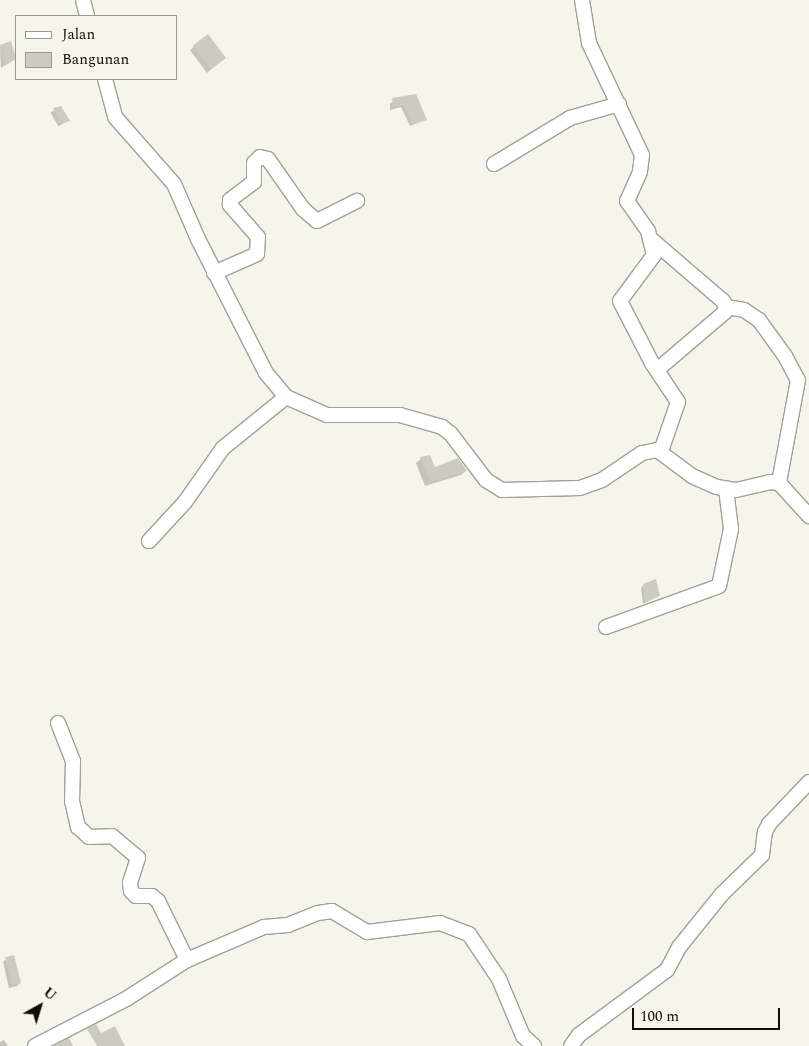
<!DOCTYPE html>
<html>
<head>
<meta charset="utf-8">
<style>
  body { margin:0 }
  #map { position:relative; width:809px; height:1046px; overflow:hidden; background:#f6f5eb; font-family:Spectral,serif }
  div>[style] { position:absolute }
  .shadow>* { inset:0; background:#0003; transform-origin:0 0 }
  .building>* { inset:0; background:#cccbc1; transform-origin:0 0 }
  .roads { filter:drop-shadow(1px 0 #a2a197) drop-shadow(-1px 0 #a2a197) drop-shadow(0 1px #a2a197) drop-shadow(0 -1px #a2a197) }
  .minor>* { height:14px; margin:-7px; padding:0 7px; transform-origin:7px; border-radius:7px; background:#fff }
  span { translate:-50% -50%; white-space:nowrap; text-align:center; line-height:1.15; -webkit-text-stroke:4px #f6f5eb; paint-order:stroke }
  .legend { position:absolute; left:15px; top:15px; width:162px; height:65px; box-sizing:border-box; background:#f6f5eb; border:1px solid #9a9991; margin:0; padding:6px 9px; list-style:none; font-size:15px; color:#0f0e0b }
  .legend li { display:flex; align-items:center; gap:10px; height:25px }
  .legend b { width:25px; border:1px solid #9a9991 }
  .north { position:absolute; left:15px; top:981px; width:50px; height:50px; -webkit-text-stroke:4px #f6f5eb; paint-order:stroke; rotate:39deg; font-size:14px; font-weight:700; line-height:20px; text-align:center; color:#0f0e0b }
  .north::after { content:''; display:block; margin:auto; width:18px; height:22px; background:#0f0e0b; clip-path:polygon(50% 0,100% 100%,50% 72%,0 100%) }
  .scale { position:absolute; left:632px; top:1008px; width:148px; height:22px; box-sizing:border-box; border:2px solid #0f0e0b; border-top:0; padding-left:6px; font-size:15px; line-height:18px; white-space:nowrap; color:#0f0e0b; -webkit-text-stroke:4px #f6f5eb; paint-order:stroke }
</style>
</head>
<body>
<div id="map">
  <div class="shadow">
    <i style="clip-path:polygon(208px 35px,224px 58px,207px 73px,190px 50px)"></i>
    <i style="clip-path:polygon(10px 42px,16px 58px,1px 68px,0 47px)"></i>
    <i style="clip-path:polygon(416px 95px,425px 120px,410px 126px,401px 107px,390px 110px,390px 103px)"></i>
    <i style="left:60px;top:107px;width:16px;height:11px;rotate:60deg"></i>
    <i style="clip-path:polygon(421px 459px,434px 468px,466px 471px,461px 475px,425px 486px,416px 463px)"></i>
    <i style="clip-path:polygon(644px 585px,658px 596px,643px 604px,641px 588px)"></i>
    <i style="clip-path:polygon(6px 959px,20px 983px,17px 986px,9px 988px,3px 962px)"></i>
    <i style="clip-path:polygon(4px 1040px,8px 1046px,0 1046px,0 1042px)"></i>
  </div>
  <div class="building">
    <i style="left:208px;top:34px;width:30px;height:19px;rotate:53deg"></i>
    <i style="clip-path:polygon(11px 41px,16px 59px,4px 66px,0 45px)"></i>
    <i style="clip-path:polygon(416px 94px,427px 120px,413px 124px,404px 105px,393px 107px,392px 98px)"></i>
    <i style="clip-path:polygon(61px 106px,70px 121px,60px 124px,53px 108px)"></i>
    <i style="clip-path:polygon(430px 455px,435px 467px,458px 458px,467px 471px,430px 482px,420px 457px)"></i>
    <i style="clip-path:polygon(656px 579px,660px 596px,645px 602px,643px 584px)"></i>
    <i style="left:14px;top:955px;width:29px;height:9px;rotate:76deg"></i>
    <i style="clip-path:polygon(96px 1024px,101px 1033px,115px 1026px,125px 1046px,97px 1046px,87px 1029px)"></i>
    <i style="clip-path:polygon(69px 1038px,73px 1046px,54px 1046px)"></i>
  </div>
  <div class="roads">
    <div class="minor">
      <i style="left:83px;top:0;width:16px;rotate:76deg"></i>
      <i style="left:582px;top:0;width:44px;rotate:80.8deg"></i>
      <i style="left:589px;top:43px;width:124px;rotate:64.7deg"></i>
      <i style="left:642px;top:155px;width:17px;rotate:97deg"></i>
      <i style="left:640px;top:172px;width:32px;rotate:114deg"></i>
      <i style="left:627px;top:201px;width:37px;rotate:55deg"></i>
      <i style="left:648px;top:231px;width:25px;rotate:76deg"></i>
      <i style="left:654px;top:255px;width:57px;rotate:126.5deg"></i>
      <i style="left:620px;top:301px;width:70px;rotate:62.7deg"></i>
      <i style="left:652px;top:363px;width:47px;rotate:56.3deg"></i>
      <i style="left:678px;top:402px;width:52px;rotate:109.1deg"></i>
      <i style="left:105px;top:79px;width:39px;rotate:75deg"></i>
      <i style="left:115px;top:117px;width:89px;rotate:48.6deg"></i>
      <i style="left:174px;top:184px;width:60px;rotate:66.4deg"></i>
      <i style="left:198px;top:239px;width:150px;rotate:63.1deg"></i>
      <i style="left:266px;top:373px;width:31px;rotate:50deg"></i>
      <i style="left:286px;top:397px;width:45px;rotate:23.7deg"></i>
      <i style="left:327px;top:415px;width:73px"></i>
      <i style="left:400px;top:415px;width:44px;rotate:15.9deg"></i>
      <i style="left:442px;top:427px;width:11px;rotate:38deg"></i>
      <i style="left:451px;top:434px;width:58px;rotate:52.7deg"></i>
      <i style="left:486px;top:480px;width:19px;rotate:32deg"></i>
      <i style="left:502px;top:490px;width:78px;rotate:-1.5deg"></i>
      <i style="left:580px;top:488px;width:23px;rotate:-20deg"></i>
      <i style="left:602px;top:480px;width:48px;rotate:-34deg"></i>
      <i style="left:642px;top:453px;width:15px;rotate:-11deg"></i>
      <i style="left:657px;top:450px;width:44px;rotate:36.6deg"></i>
      <i style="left:692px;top:476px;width:27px;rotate:24deg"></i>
      <i style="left:717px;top:487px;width:19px;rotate:9deg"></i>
      <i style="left:736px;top:490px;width:35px;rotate:-13deg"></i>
      <i style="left:770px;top:482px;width:9px;rotate:6deg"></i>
      <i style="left:779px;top:483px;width:45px;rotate:47.7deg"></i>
      <i style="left:494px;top:164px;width:89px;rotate:-31.2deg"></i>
      <i style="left:570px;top:118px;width:51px;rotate:-15.9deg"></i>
      <i style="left:652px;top:240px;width:94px;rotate:40.7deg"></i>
      <i style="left:723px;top:301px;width:7px;rotate:63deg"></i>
      <i style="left:726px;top:307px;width:5px;rotate:101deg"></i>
      <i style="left:725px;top:312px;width:89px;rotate:139.5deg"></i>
      <i style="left:214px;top:273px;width:47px;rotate:-23.8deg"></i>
      <i style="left:257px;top:254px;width:17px;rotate:-87deg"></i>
      <i style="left:258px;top:237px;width:43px;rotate:-131.2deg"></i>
      <i style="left:230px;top:205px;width:5px;rotate:-90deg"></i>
      <i style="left:230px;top:200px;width:30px;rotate:-37deg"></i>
      <i style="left:254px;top:182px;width:19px;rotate:-90deg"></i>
      <i style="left:254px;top:163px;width:8px;rotate:-45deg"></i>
      <i style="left:260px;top:157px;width:8px;rotate:14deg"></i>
      <i style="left:268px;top:159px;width:61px;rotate:55deg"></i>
      <i style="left:303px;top:209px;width:18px;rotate:41deg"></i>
      <i style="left:317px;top:221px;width:45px;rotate:-26.6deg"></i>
      <i style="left:726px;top:307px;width:18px;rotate:9deg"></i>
      <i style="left:744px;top:310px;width:18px;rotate:34deg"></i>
      <i style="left:759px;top:320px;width:44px;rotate:54.2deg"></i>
      <i style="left:785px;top:356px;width:27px;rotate:62deg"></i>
      <i style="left:798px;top:380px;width:105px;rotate:100.5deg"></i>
      <i style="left:149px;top:541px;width:53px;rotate:-47.3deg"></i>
      <i style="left:185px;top:502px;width:66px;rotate:-54.9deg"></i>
      <i style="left:223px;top:448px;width:81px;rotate:-39deg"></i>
      <i style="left:606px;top:627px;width:120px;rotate:-19.9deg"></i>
      <i style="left:719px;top:586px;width:58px;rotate:-78.1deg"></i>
      <i style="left:731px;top:529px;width:40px;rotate:-97.1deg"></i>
      <i style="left:58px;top:723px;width:41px;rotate:68.5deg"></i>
      <i style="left:73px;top:761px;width:40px;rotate:91.4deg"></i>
      <i style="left:72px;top:801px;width:27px;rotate:77deg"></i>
      <i style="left:78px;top:827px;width:15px;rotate:42deg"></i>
      <i style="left:89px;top:837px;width:23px;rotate:-2deg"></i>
      <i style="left:112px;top:836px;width:34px;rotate:40deg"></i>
      <i style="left:138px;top:858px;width:26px;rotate:108deg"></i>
      <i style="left:130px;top:883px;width:8px;rotate:83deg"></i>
      <i style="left:131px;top:891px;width:7px;rotate:45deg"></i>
      <i style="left:136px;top:896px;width:16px"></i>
      <i style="left:152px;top:896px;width:8px;rotate:40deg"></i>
      <i style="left:158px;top:901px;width:66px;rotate:63.8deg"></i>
      <i style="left:35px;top:1046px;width:102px;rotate:-27.3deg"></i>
      <i style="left:126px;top:999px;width:72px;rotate:-32.6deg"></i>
      <i style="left:187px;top:960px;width:84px;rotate:-23.2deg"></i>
      <i style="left:264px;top:927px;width:24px;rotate:-5deg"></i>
      <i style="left:288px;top:925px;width:32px;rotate:-22deg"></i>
      <i style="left:318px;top:913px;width:14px;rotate:-8deg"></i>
      <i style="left:332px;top:911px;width:41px;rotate:31deg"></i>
      <i style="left:367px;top:932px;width:74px;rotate:-7deg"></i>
      <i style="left:440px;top:923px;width:31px;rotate:21deg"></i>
      <i style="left:469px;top:934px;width:54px;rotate:56.3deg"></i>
      <i style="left:499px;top:979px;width:62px;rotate:67.2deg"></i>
      <i style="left:523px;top:1036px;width:15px;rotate:42deg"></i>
      <i style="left:571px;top:1046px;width:14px;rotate:-54deg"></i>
      <i style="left:579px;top:1035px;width:109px;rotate:-36.5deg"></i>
      <i style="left:667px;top:970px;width:27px;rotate:-62deg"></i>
      <i style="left:680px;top:946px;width:67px;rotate:-51.1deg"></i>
      <i style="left:722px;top:894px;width:56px;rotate:-44.3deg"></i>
      <i style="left:762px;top:855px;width:23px;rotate:-83deg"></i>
      <i style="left:765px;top:832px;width:9px;rotate:-63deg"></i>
      <i style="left:769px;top:824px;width:58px;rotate:-46.4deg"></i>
    </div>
  </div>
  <ul class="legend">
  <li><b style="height:6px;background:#fff"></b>Jalan</li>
  <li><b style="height:14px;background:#cccbc1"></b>Bangunan</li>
  </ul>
  <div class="north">U</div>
  <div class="scale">100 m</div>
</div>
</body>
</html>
